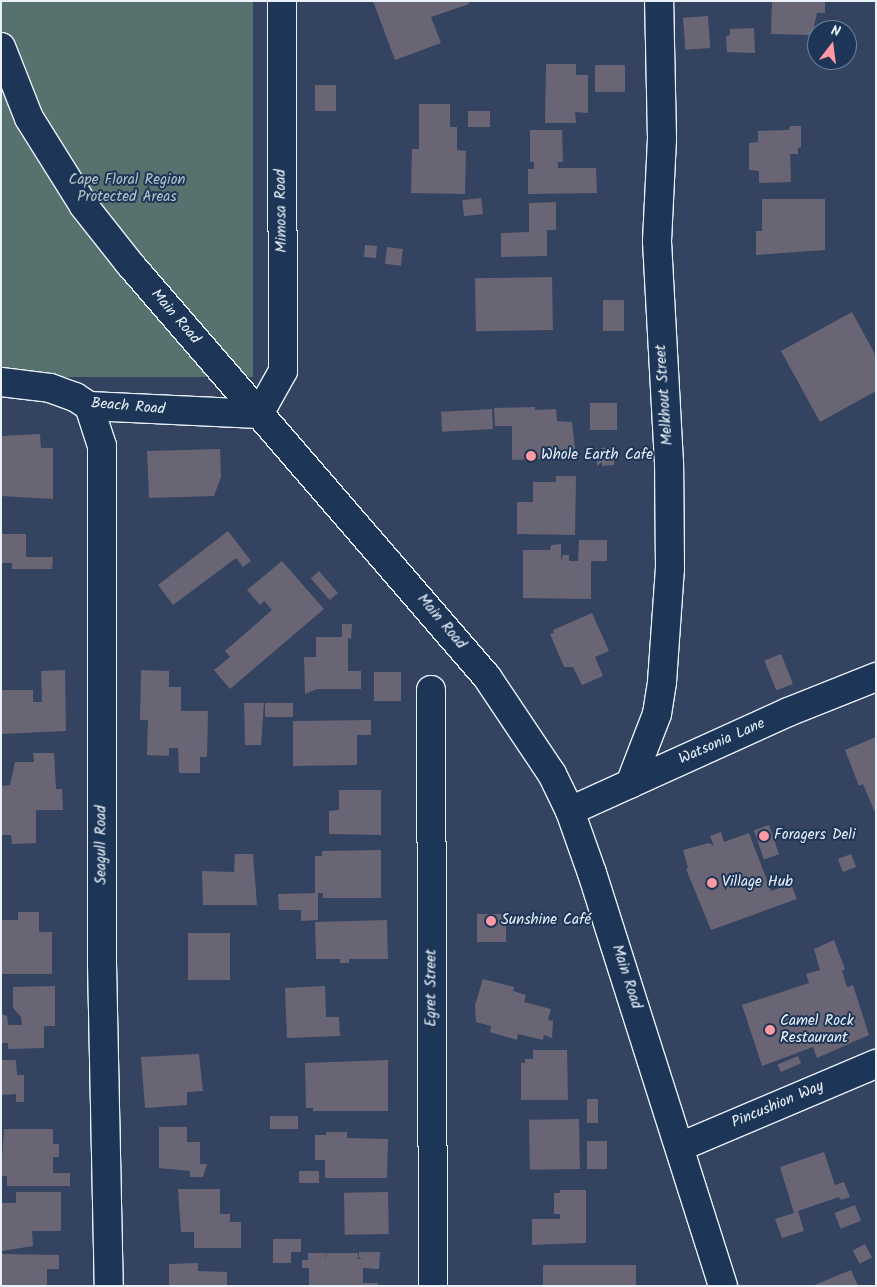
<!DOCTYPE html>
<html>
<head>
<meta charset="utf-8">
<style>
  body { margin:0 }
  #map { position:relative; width:877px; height:1287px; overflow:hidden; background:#344360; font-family:Kalam,sans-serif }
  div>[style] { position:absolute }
  .green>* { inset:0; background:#56716e; transform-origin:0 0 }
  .building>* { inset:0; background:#696575; transform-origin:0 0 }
  .roads { filter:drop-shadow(1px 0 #e8f1f8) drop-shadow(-1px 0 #e8f1f8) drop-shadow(0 1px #e8f1f8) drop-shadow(0 -1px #e8f1f8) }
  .street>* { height:28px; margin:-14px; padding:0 14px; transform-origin:14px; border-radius:14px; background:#1d3557 }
  .secondary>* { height:28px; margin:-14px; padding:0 14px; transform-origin:14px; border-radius:14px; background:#1d3557 }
  .dots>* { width:14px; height:14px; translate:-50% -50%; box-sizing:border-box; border:2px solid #1d3557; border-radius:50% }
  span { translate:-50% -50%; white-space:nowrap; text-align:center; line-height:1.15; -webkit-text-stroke:4px #1d3557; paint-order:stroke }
  .park-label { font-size:15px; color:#b5c4c8 }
  .street-label { font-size:15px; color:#e8f1f8 }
  .poi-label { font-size:15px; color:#e8f1f8 }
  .left { translate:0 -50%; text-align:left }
  .frame { position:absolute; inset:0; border:2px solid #e8f1f8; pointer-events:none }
  .north { position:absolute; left:807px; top:20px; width:50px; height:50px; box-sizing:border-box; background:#1d3557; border:1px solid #6e8097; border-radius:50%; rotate:15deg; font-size:14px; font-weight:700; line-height:20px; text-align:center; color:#e8f1f8 }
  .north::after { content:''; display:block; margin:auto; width:18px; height:22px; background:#ff9aa2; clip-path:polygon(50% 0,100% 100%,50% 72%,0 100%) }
</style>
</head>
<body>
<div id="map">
  <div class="green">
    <i style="left:1px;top:1px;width:252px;height:376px"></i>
  </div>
  <div class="building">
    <i style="clip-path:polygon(373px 1px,468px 1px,469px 4px,431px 17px,441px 43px,395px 60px)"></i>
    <i style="clip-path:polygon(772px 1px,825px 1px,825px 13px,817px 13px,812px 35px,771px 34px)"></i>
    <i style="left:708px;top:16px;width:32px;height:25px;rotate:86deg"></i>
    <i style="clip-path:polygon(754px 28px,755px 53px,727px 52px,726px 36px,730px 35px,730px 29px)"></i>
    <i style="clip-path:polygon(546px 64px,576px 64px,576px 75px,588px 75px,588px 113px,575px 112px,576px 123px,545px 123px)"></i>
    <i style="left:625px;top:65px;width:27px;height:30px;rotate:90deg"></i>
    <i style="left:315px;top:85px;width:21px;height:26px"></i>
    <i style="clip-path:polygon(419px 104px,450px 104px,450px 127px,457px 127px,457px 150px,466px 151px,465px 194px,411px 193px,412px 149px,419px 149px)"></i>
    <i style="left:468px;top:111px;width:22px;height:16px"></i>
    <i style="clip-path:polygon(790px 126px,801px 126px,801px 147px,798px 148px,798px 154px,790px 154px,791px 182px,759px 183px,759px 171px,749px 170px,749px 143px,758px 142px,758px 131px,789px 130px)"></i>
    <i style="clip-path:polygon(530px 130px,562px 130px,563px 162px,558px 162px,558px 168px,596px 168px,597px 193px,528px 194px,528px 169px,534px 169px,534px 162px,530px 162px)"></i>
    <i style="left:481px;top:198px;width:16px;height:19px;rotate:83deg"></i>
    <i style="clip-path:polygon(762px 199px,825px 199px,825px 250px,756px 255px,756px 231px,762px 231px)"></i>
    <i style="clip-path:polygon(556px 202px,556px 230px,547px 230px,547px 256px,501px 257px,501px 233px,529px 232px,529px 203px)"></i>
    <i style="left:365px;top:245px;width:12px;height:12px;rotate:5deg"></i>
    <i style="left:387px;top:247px;width:16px;height:17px;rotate:7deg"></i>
    <i style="left:552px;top:277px;width:53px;height:77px;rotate:89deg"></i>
    <i style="left:603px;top:300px;width:21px;height:31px"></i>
    <i style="clip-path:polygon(852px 312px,876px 356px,876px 391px,820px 422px,781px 351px)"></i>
    <i style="left:590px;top:403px;width:27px;height:27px"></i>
    <i style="clip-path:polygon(535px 407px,535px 410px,556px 409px,557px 421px,572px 422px,576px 458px,512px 460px,512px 426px,495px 426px,494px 408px)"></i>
    <i style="left:492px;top:409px;width:20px;height:51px;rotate:87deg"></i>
    <i style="clip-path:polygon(40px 434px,41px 448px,53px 448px,53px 499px,1px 496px,1px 436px)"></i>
    <i style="clip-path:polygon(614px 447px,614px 465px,602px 466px,602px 462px,597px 466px,596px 448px,601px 451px,601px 448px)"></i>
    <i style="clip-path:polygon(220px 449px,221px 477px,214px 496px,149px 498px,147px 451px)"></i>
    <i style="clip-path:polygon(556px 476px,576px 476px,575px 535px,517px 534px,517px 502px,533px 502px,533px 482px,556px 482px)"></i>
    <i style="clip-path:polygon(228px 531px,251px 561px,243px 567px,236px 558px,173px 605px,158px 585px)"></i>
    <i style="clip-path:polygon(1px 534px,26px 534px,26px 557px,53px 557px,52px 569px,12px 569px,12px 563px,1px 563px)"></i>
    <i style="clip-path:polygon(579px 540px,607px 540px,607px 561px,591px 561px,591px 599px,523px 598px,523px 550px,550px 550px,551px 545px,561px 544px,561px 561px,563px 555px,569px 555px,569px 561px,578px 561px)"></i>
    <i style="clip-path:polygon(282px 561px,324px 609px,230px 689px,214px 670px,230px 657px,225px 651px,272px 610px,264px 601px,260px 605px,247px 590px)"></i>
    <i style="left:319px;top:571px;width:29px;height:11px;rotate:49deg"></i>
    <i style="clip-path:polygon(592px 613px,609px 651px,595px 657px,603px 676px,582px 685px,573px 667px,564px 667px,550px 634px,554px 633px,553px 630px)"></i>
    <i style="clip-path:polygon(342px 624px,352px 624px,351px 639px,348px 638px,348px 671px,361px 671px,361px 689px,317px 689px,305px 694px,304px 657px,316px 657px,316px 637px,342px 637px)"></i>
    <i style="left:781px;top:654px;width:32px;height:18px;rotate:68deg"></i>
    <i style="clip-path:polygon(65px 670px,66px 731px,1px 734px,1px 690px,33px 690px,33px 702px,42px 702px,41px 671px)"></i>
    <i style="clip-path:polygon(141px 670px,169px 671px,169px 687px,181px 687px,181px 711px,208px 711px,207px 757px,200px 757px,200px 773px,179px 773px,178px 748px,169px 748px,169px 756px,147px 755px,148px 720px,140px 720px)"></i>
    <i style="left:374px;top:672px;width:27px;height:29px"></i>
    <i style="clip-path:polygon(244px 703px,264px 703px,261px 745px,245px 745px)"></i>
    <i style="left:265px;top:703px;width:28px;height:14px"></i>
    <i style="clip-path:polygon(371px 720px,371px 735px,357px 735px,357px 765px,293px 766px,293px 721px)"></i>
    <i style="clip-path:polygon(876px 737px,876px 815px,863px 784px,859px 786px,845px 750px)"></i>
    <i style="clip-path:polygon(33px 753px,54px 753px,56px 789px,62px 789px,63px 810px,36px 810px,36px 843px,12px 844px,11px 835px,1px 835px,1px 786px,10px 785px,15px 762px,34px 762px)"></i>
    <i style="clip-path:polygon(339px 790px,381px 790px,381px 835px,329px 834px,329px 811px,339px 810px)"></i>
    <i style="left:769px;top:825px;width:31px;height:16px;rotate:71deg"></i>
    <i style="clip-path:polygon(721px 832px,724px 842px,749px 833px,771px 891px,791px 884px,797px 899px,711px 930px,686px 869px,688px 868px,683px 850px,709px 843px,714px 846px,710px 836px)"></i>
    <i style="clip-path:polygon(381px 850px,381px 898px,323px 898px,323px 893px,315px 893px,315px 856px,322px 856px,322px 851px)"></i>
    <i style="clip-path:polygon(235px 854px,253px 854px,257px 905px,203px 905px,202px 871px,234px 872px)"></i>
    <i style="left:851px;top:854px;width:14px;height:14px;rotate:69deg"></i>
    <i style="clip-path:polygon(318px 893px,318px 920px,301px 921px,301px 910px,279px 910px,278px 894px)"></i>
    <i style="clip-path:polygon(18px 912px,39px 912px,39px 932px,52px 932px,52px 974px,1px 974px,1px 920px,18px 920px)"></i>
    <i style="left:477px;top:914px;width:29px;height:28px"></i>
    <i style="clip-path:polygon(387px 920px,388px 959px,349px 959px,349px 963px,340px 963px,340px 959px,316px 959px,315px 922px)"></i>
    <i style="left:188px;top:933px;width:42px;height:47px"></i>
    <i style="clip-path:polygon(834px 940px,845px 969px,842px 971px,847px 987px,853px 985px,869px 1035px,817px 1058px,813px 1047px,762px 1066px,742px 1005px,809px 983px,806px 974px,820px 970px,814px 949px)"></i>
    <i style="clip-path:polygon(483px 979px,514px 987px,513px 991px,526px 995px,524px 1002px,551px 1009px,548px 1020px,553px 1021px,552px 1038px,544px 1035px,543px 1040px,518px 1034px,517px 1040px,490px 1032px,491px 1026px,476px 1022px,475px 1005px)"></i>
    <i style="clip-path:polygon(55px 986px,55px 1026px,44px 1026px,44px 1048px,8px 1049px,8px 1043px,1px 1043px,1px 1014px,7px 1016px,8px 1025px,22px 1025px,21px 1017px,13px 1008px,13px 987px)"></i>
    <i style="clip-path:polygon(325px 986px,326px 1017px,339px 1017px,340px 1036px,287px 1038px,285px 988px)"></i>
    <i style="clip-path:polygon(533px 1050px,567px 1050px,568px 1100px,521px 1100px,521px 1063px,525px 1063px,525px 1059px,533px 1059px)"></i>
    <i style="clip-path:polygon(199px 1054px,203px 1091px,187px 1092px,187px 1105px,145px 1108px,141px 1057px)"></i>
    <i style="left:798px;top:1056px;width:8px;height:22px;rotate:67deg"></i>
    <i style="clip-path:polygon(1px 1060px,16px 1060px,17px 1075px,24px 1075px,24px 1102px,16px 1102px,16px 1094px,1px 1095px)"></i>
    <i style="clip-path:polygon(388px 1060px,388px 1111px,313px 1111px,313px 1108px,306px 1108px,305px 1063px)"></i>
    <i style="left:598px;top:1099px;width:24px;height:11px;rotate:90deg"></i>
    <i style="left:270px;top:1116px;width:28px;height:13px"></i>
    <i style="left:579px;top:1119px;width:50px;height:50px;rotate:89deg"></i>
    <i style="clip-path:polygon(159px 1127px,187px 1127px,187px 1142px,200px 1142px,200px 1164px,207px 1164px,203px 1177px,190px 1177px,190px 1171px,159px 1168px)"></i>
    <i style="clip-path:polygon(4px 1129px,53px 1129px,53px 1144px,59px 1144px,59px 1157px,53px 1157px,53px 1173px,70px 1173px,70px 1186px,7px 1186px,7px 1176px,1px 1176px)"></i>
    <i style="clip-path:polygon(326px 1132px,347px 1132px,347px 1138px,388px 1139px,387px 1178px,325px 1178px,325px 1160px,315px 1160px,315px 1135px,326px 1135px)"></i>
    <i style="left:587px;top:1141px;width:20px;height:28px"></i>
    <i style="clip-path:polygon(824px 1152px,835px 1185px,844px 1182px,850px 1197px,841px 1200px,839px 1197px,798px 1211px,804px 1231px,782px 1238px,775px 1219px,794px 1213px,780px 1167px)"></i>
    <i style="left:299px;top:1171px;width:20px;height:12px"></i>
    <i style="clip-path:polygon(178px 1189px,220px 1189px,220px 1214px,230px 1214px,230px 1222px,241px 1222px,241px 1248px,194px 1248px,194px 1232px,181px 1232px)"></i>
    <i style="clip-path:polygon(560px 1190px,586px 1190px,586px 1243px,532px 1245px,532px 1219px,560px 1219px,560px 1214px,554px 1214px,554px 1193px,560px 1193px)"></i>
    <i style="clip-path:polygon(16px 1192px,61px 1192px,61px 1231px,32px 1231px,33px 1246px,2px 1251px,1px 1203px,16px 1203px)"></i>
    <i style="left:388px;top:1192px;width:42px;height:44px;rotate:89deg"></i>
    <i style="left:855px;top:1205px;width:17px;height:22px;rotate:69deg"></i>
    <i style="clip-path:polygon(273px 1239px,301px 1239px,301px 1252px,291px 1252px,291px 1263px,273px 1263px)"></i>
    <i style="left:865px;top:1244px;width:15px;height:14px;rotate:62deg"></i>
    <i style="clip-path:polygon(359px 1252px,380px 1252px,379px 1269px,363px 1268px,363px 1283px,378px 1283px,378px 1286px,309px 1286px,309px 1268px,302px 1268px,302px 1260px,308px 1260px,308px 1253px,326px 1253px,325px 1260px,327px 1253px,358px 1253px,358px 1259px,363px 1259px,359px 1258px)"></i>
    <i style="clip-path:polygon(1px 1254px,59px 1255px,59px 1269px,47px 1269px,47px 1286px,1px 1286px)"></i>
    <i style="clip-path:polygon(198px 1263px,198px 1271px,227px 1272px,227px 1286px,169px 1286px,169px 1264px)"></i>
    <i style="left:543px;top:1265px;width:93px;height:21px"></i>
    <i style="clip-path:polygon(851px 1270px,858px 1286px,812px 1286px)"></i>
  </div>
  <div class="roads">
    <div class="street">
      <i style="left:1px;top:382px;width:49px;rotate:7deg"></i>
      <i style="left:50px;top:388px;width:27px;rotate:20deg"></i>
      <i style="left:75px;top:397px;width:17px;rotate:33deg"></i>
      <i style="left:89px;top:406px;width:170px;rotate:2.7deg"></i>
      <i style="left:259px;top:414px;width:49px;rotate:-60.8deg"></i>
      <i style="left:283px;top:371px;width:370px;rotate:-90.2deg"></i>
      <i style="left:89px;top:406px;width:42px;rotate:72deg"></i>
      <i style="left:102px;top:446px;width:517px;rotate:90deg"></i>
      <i style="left:102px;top:963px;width:323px;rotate:88.8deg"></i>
      <i style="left:431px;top:690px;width:596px;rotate:89.81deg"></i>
      <i style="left:630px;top:784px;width:75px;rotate:-68.9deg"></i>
      <i style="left:657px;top:714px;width:32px;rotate:-81deg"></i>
      <i style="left:662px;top:682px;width:113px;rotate:-86deg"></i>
      <i style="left:670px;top:569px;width:106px;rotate:-90.5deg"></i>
      <i style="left:669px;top:463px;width:222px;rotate:-93.1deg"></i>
      <i style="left:657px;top:241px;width:102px;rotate:-87.2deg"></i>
      <i style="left:662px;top:139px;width:138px;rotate:-91.2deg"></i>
      <i style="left:570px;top:811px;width:239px;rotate:-24.4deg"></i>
      <i style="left:788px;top:712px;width:95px;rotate:-21.7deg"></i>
      <i style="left:680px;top:1147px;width:213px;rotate:-23deg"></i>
    </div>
    <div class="secondary">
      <i style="left:1px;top:47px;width:76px;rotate:68.5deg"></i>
      <i style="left:29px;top:118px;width:104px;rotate:58deg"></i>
      <i style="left:84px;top:206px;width:73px;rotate:51.7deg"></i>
      <i style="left:129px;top:263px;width:547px;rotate:49.15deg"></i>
      <i style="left:487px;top:677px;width:117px;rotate:56.2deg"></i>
      <i style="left:552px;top:774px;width:41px;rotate:64.1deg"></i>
      <i style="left:570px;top:811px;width:66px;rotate:70.5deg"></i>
      <i style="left:592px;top:873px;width:433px;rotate:72.4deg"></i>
    </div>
  </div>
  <div class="dots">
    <i style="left:531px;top:456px;background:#ff9aa2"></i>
    <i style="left:764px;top:836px;background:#ff9aa2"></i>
    <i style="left:712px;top:883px;background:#ff9aa2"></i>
    <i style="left:491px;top:921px;background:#ff9aa2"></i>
    <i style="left:770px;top:1030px;background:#ff9aa2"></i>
  </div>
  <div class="park-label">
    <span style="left:127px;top:189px">Cape Floral Region<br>Protected Areas</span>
  </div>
  <div class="street-label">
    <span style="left:282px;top:211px;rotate:-91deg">Mimosa Road</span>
    <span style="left:175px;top:317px;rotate:49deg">Main Road</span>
    <span style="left:665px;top:395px;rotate:-94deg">Melkhout Street</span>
    <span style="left:128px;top:407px;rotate:5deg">Beach Road</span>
    <span style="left:441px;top:622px;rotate:50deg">Main Road</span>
    <span style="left:722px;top:742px;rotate:-24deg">Watsonia Lane</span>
    <span style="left:102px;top:845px;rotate:-90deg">Seagull Road</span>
    <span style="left:626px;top:977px;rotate:72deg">Main Road</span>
    <span style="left:432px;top:988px;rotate:-90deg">Egret Street</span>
    <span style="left:778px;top:1105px;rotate:-23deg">Pincushion Way</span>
  </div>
  <div class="poi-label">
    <span class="left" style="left:541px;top:456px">Whole Earth Cafe</span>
    <span class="left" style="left:774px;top:836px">Foragers Deli</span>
    <span class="left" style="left:722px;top:883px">Village Hub</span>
    <span class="left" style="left:501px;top:921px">Sunshine Café</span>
    <span class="left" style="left:780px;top:1030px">Camel Rock<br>Restaurant</span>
  </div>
  <div class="frame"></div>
  <div class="north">N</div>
</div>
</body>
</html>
